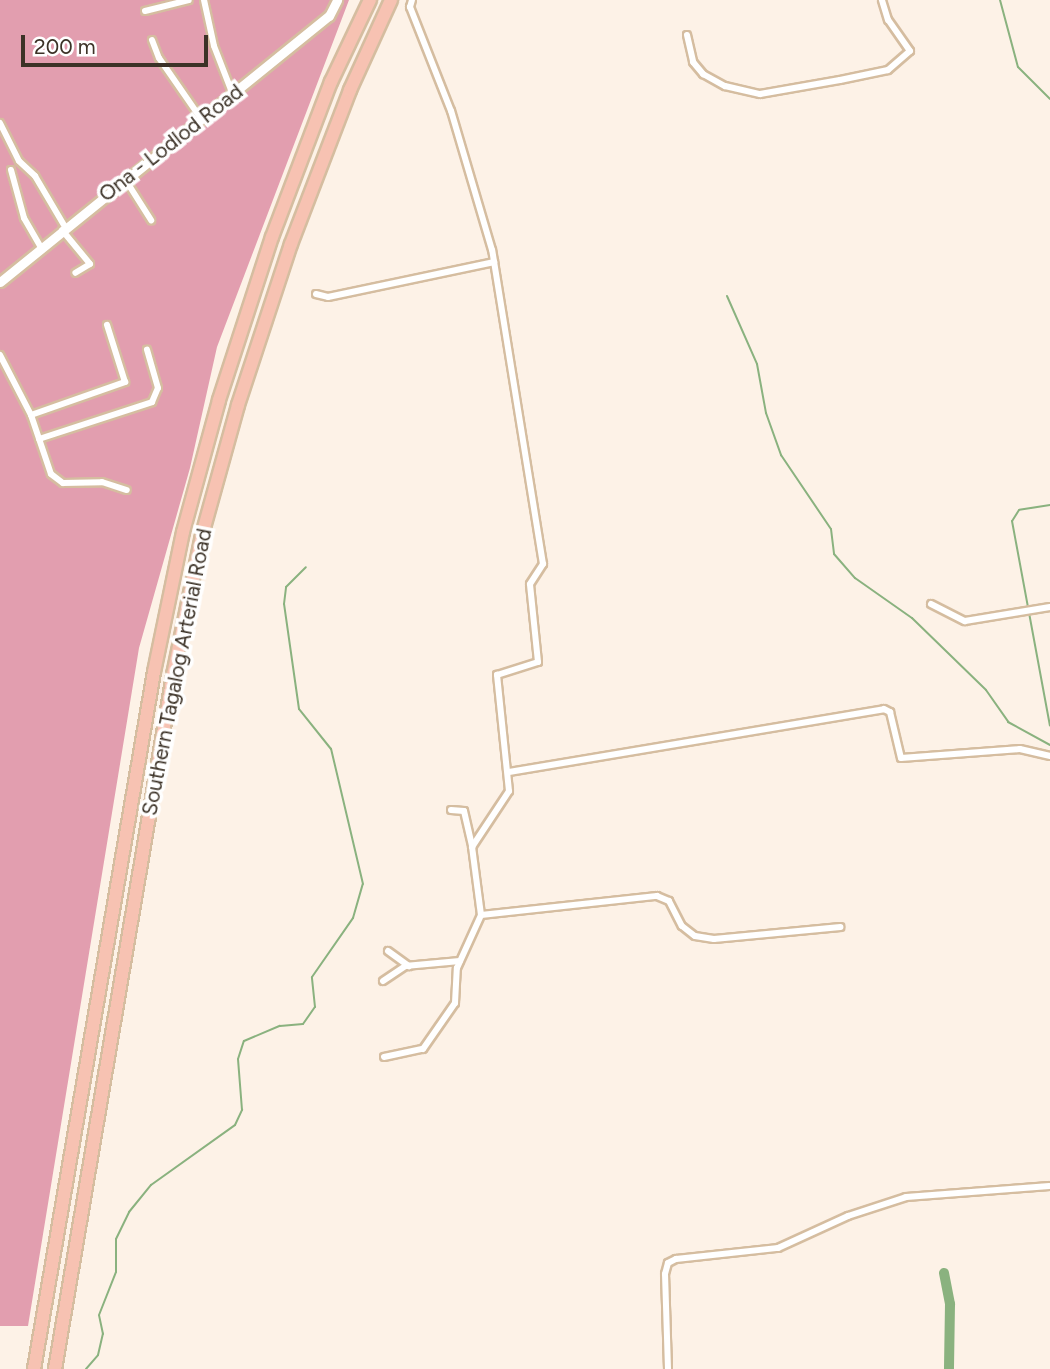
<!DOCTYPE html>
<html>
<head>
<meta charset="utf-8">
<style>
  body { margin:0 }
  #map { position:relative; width:1050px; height:1369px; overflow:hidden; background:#fdf2e7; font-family:Figtree,sans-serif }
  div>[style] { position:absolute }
  .forest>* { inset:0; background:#e29eaf }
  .stream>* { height:2px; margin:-1px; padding:0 1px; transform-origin:1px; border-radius:1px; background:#8ab27f }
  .river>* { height:10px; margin:-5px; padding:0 5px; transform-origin:5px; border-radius:5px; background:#8ab27f }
  .roads { filter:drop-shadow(2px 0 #d5bda0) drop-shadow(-2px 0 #d5bda0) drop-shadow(0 2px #d5bda0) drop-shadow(0 -2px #d5bda0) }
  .street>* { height:6px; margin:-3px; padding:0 3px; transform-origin:3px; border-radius:3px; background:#fff }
  .secondary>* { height:9px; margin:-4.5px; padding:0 4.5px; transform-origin:4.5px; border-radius:4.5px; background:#fff }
  .highway>* { height:12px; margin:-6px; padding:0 6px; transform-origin:6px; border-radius:6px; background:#f7c2b2 }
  span { translate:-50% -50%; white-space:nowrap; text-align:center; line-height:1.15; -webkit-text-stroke:7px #fff; paint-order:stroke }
  .street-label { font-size:21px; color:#3c3227 }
  .scale { position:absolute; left:21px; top:35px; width:187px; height:32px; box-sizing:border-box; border:4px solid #3c3227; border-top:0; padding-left:9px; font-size:21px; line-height:24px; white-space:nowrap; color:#3c3227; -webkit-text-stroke:5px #fff; paint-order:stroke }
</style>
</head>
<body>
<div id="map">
  <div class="forest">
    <i style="clip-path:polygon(0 0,349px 0,217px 347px,190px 468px,139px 648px,28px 1326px,0 1326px)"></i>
  </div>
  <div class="stream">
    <i style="left:1000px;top:0;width:69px;rotate:75deg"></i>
    <i style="left:1018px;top:67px;width:45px;rotate:45deg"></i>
    <i style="left:727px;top:296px;width:74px;rotate:66.2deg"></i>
    <i style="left:757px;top:364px;width:50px;rotate:79.6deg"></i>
    <i style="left:766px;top:413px;width:45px;rotate:70.3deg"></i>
    <i style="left:781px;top:455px;width:89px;rotate:56deg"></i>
    <i style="left:831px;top:529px;width:25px;rotate:83deg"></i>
    <i style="left:834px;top:554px;width:32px;rotate:49deg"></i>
    <i style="left:855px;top:578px;width:70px;rotate:35.1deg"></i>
    <i style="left:912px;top:618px;width:103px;rotate:44.2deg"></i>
    <i style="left:986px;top:690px;width:39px;rotate:55deg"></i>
    <i style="left:1008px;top:722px;width:48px;rotate:28.7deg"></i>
    <i style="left:1050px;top:505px;width:31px;rotate:171deg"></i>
    <i style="left:1019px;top:510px;width:13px;rotate:122deg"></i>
    <i style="left:1012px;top:521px;width:208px;rotate:79.5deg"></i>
    <i style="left:86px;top:1369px;width:18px;rotate:-49deg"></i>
    <i style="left:98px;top:1355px;width:22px;rotate:-77deg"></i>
    <i style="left:103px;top:1334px;width:19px;rotate:-102deg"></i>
    <i style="left:99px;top:1315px;width:46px;rotate:-68.4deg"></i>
    <i style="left:116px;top:1272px;width:33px;rotate:-90deg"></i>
    <i style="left:116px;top:1239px;width:30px;rotate:-64deg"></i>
    <i style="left:129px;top:1212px;width:35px;rotate:-51deg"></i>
    <i style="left:151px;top:1185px;width:103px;rotate:-35.5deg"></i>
    <i style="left:235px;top:1125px;width:17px;rotate:-65deg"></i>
    <i style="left:242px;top:1110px;width:51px;rotate:-94.5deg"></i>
    <i style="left:238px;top:1059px;width:19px;rotate:-72deg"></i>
    <i style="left:244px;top:1041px;width:39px;rotate:-23deg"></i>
    <i style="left:280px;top:1026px;width:23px;rotate:-5deg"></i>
    <i style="left:303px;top:1024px;width:21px;rotate:-55deg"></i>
    <i style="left:315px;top:1007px;width:30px;rotate:-96deg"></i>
    <i style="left:312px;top:977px;width:72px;rotate:-55.2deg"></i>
    <i style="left:353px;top:918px;width:35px;rotate:-74deg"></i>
    <i style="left:363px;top:884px;width:139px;rotate:-103.3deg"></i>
    <i style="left:331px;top:749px;width:51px;rotate:-128.7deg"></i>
    <i style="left:299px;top:709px;width:106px;rotate:-98.1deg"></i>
    <i style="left:284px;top:604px;width:17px;rotate:-83deg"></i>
    <i style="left:286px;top:587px;width:28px;rotate:-45deg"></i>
  </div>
  <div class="river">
    <i style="left:944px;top:1273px;width:32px;rotate:79deg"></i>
    <i style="left:950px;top:1304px;width:65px;rotate:90.9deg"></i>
  </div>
  <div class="roads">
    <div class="street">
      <i style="left:204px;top:0;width:47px;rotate:77.7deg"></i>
      <i style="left:214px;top:46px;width:53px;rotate:68.8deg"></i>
      <i style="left:145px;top:11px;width:45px;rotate:-14deg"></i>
      <i style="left:687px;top:35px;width:28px;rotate:77deg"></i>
      <i style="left:693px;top:62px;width:16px;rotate:50deg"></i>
      <i style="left:703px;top:74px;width:25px;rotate:29deg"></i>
      <i style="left:725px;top:86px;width:36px;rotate:13deg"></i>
      <i style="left:760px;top:94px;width:81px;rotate:-9.9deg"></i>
      <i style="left:840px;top:80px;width:49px;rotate:-11.8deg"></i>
      <i style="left:888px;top:70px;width:29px;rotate:-41deg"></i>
      <i style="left:910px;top:51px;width:38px;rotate:-125deg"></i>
      <i style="left:888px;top:20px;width:21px;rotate:-107deg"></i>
      <i style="left:152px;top:40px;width:19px;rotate:69deg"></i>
      <i style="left:159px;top:58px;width:75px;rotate:55.3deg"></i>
      <i style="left:0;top:123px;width:42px;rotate:63.4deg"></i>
      <i style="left:19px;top:161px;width:22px;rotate:43deg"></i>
      <i style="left:35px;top:176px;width:59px;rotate:59.5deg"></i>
      <i style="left:11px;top:170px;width:50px;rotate:74.8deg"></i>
      <i style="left:24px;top:218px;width:34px;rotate:60deg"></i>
      <i style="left:125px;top:179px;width:49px;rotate:57.6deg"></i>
      <i style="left:62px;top:230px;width:44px;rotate:50.5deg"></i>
      <i style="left:90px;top:264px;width:17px;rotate:149deg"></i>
      <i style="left:316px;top:294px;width:12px;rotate:14deg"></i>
      <i style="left:328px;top:297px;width:170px;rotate:-11.9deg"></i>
      <i style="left:0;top:355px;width:68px;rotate:62.7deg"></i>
      <i style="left:31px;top:415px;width:62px;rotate:71.3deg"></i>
      <i style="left:51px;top:474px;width:15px;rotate:37deg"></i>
      <i style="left:63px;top:483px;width:39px;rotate:-1deg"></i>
      <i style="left:102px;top:482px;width:26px;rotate:18deg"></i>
      <i style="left:31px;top:415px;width:100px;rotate:-19.3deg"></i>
      <i style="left:125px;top:382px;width:60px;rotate:-107.5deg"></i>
      <i style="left:39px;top:439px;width:119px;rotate:-18.1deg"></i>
      <i style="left:152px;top:402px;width:15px;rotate:-67deg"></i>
      <i style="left:158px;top:388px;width:40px;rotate:-106deg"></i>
      <i style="left:931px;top:604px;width:38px;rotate:27deg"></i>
      <i style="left:965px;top:621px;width:86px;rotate:-9.4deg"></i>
      <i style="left:509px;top:772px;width:380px;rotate:-9.5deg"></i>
      <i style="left:884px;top:709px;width:7px;rotate:27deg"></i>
      <i style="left:890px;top:712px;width:47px;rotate:76.6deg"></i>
      <i style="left:901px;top:758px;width:119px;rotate:-4.3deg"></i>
      <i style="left:1020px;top:749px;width:31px;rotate:13deg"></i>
      <i style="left:451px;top:810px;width:13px;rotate:4deg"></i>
      <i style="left:464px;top:811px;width:37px;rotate:77deg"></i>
      <i style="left:481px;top:915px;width:177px;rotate:-6.2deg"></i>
      <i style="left:657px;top:896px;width:13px;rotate:23deg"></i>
      <i style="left:669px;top:901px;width:28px;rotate:63deg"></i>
      <i style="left:682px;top:926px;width:16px;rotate:38deg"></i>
      <i style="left:695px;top:936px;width:19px;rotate:9deg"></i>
      <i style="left:714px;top:939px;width:127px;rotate:-5.4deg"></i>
      <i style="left:388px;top:951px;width:26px;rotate:36deg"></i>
      <i style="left:383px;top:981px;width:27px;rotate:-34deg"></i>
      <i style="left:405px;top:966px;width:55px;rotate:-5.2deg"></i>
      <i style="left:384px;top:1057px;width:40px;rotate:-12deg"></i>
      <i style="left:423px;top:1049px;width:56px;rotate:-55.2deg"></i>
      <i style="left:455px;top:1003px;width:35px;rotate:-87deg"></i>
      <i style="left:457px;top:968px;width:58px;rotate:-65.6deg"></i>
      <i style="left:481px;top:915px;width:69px;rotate:-97.5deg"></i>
      <i style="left:472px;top:847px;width:67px;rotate:-56.5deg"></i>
      <i style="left:509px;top:791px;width:117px;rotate:-95.9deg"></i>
      <i style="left:497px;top:675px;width:43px;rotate:-17.6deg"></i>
      <i style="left:538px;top:662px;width:78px;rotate:-95.9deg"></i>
      <i style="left:530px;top:584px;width:24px;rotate:-57deg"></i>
      <i style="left:543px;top:564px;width:318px;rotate:-99.2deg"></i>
      <i style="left:492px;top:250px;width:145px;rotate:-106.4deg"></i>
      <i style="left:451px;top:111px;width:112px;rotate:-111.5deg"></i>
      <i style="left:410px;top:7px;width:7px;rotate:-74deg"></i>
      <i style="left:668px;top:1369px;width:95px;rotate:-91.8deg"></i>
      <i style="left:665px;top:1274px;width:11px;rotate:-75deg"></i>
      <i style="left:668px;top:1263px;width:9px;rotate:-27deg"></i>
      <i style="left:676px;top:1259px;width:103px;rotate:-6.2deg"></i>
      <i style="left:778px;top:1248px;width:77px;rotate:-24.6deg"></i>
      <i style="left:848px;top:1216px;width:61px;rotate:-18.1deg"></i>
      <i style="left:906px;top:1197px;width:144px;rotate:-4.4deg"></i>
    </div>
    <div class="secondary">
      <i style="left:0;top:282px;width:423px;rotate:-39deg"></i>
      <i style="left:329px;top:16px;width:18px;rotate:-63deg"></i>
    </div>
    <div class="highway">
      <i style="left:34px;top:1369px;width:707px;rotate:-80.23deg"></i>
      <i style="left:154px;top:672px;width:143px;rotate:-78.3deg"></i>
      <i style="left:183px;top:532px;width:137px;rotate:-74.7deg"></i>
      <i style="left:219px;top:400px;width:171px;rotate:-72deg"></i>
      <i style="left:272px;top:237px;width:166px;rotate:-69.2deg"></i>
      <i style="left:331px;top:82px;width:91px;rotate:-64.6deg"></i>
      <i style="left:55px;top:1369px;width:704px;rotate:-80.35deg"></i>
      <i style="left:173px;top:675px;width:143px;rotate:-78.3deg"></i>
      <i style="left:202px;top:535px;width:135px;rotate:-74.5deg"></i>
      <i style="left:238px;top:405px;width:169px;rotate:-71.8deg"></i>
      <i style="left:291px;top:244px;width:165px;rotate:-69deg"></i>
      <i style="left:350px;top:90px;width:99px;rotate:-65.5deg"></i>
    </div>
  </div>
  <div class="street-label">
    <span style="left:171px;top:143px;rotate:-38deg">Ona - Lodlod Road</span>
    <span style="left:177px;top:672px;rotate:-79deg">Southern Tagalog Arterial Road</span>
  </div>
  <div class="scale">200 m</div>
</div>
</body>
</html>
